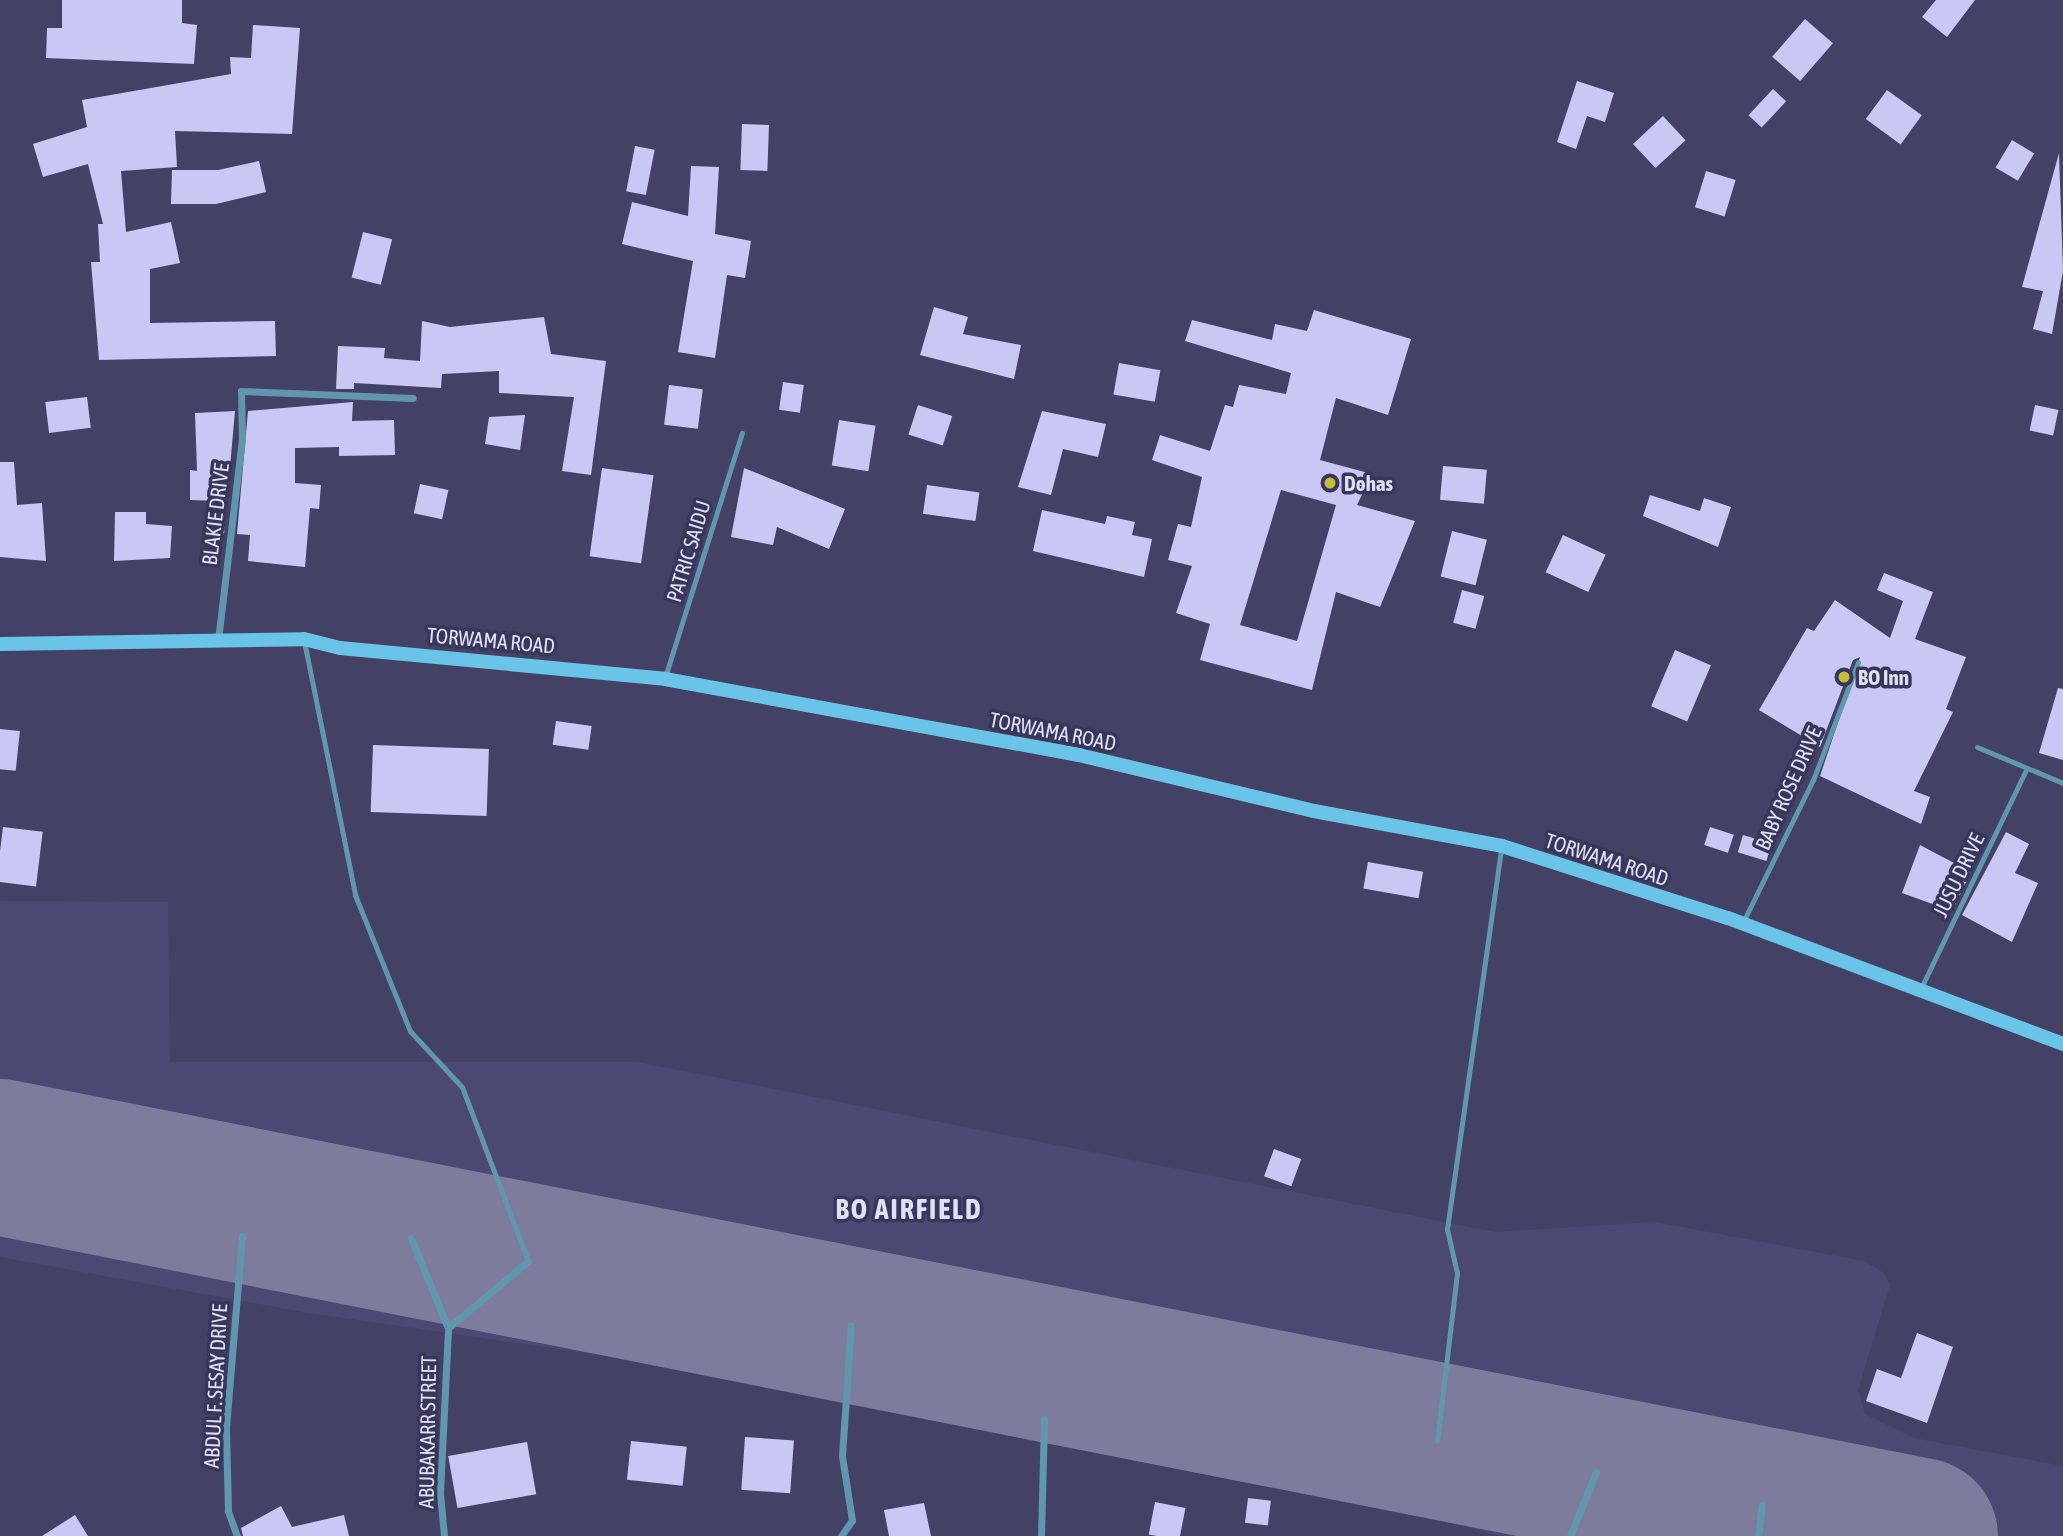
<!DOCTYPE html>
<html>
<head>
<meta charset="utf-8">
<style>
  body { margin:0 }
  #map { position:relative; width:2063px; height:1536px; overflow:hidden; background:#444166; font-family:"Asap Condensed",sans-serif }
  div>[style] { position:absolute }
  .built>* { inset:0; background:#4b4874 }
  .runway>* { height:156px; margin:-78px; padding:0 78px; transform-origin:78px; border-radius:78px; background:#7e7c9c }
  .building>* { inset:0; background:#c9c8f5; transform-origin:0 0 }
  .lane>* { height:5px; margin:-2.5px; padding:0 2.5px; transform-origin:2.5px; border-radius:2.5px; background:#6197ae }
  .street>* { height:7px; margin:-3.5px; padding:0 3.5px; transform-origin:3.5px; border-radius:3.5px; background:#6197ae }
  .secondary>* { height:14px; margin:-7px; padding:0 7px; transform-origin:7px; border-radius:7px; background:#6ac4e8 }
  .dots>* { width:19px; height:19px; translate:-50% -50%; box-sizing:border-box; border:4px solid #39365b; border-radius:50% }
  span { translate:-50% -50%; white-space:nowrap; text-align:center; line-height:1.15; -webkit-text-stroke:7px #39365b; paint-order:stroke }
  .poi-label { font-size:21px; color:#e0e0f7; font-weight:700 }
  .left { translate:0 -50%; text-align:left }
  .street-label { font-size:21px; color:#e0e0f7 }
  .district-label { font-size:28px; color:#e0e0f7; font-weight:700; letter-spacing:2px }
</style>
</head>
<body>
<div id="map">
  <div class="built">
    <i style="clip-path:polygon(0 901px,168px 902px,170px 1062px,638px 1062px,1495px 1232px,1655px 1222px,1864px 1261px,1884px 1273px,1890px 1285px,1858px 1390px,1865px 1414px,1914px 1438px,2063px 1466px,2063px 1536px,1499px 1536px,1093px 1426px,309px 1313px,0 1257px)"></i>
  </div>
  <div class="runway">
    <i style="left:0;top:1157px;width:1957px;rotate:11.17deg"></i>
  </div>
  <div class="building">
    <i style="clip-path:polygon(62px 0,182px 0,182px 23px,197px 25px,194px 64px,46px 58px,47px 28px,62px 28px)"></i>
    <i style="clip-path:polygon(1936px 0,1975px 0,1947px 37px,1922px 17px)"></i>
    <i style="left:1805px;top:19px;width:37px;height:50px;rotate:41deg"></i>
    <i style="clip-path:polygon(253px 25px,300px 28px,292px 134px,175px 131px,177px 167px,121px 171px,123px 195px,126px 232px,171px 222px,180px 263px,150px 269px,150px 323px,275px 321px,276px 356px,99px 360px,91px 262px,100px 262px,98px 224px,103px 224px,88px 164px,43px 177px,33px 144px,87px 127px,82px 100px,231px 74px,230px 57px,251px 58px)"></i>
    <i style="clip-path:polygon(1577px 81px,1614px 93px,1605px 122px,1587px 116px,1576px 149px,1557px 142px)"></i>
    <i style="left:1773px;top:89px;width:18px;height:36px;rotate:43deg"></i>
    <i style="left:1887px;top:90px;width:43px;height:36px;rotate:36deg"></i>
    <i style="left:1663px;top:116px;width:33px;height:41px;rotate:47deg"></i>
    <i style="left:742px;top:124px;width:27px;height:46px;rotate:2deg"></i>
    <i style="left:2012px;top:140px;width:26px;height:32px;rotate:31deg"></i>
    <i style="left:635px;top:146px;width:20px;height:46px;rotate:11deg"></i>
    <i style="clip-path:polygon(2059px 153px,2063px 271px,2052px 334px,2033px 329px,2043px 291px,2022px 287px)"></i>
    <i style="clip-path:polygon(259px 161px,266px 192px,216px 204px,171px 204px,172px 170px,218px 170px)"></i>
    <i style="clip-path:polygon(691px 166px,719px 167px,715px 234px,751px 241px,745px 278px,727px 275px,715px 358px,678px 352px,693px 261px,622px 244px,632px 202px,688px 216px)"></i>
    <i style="left:1706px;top:171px;width:31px;height:38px;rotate:17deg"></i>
    <i style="left:363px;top:232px;width:30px;height:47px;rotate:14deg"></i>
    <i style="clip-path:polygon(934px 307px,968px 317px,963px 334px,1021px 345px,1014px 379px,920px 355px)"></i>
    <i style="clip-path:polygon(evenodd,1314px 310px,1411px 339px,1388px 415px,1336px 398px,1320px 460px,1372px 474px,1357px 505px,1415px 521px,1380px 607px,1336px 592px,1312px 690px,1200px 660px,1210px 624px,1176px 613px,1192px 566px,1168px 560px,1178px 524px,1191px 527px,1202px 477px,1152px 460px,1160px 435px,1210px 451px,1225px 405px,1233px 407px,1239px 385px,1286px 394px,1291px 373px,1185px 341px,1192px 320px,1272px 340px,1275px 324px,1307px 331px,1314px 310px,1281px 490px,1336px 505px,1297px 641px,1240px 625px,1281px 490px)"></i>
    <i style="clip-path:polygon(544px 317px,551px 354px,606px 361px,591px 475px,562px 471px,574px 397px,499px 393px,499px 371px,442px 374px,441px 388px,354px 383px,354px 389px,336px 389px,338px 346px,385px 348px,384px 358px,420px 361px,422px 321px,450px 327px)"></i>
    <i style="left:1119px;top:363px;width:42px;height:32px;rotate:10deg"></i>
    <i style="left:783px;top:382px;width:21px;height:28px;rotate:8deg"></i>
    <i style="left:669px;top:385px;width:34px;height:40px;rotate:7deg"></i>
    <i style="left:87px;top:397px;width:31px;height:42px;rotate:83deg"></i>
    <i style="clip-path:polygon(353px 402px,352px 421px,394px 420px,395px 455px,339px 456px,339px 447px,295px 448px,295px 483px,321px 485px,319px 509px,310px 508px,305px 567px,248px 561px,250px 535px,237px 534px,248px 411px)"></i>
    <i style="left:918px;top:405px;width:36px;height:31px;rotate:18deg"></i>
    <i style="left:2035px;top:405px;width:24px;height:26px;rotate:12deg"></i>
    <i style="clip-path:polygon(235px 411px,224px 534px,219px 534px,220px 501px,190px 500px,190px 470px,197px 471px,195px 413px)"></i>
    <i style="clip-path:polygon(1042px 411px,1106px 424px,1098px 457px,1063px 449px,1051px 495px,1018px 487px)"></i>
    <i style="clip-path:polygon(525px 415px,520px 450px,485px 444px,489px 417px)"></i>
    <i style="left:839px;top:420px;width:37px;height:46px;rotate:9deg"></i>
    <i style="clip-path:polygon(0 462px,14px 462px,17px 505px,42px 503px,46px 561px,0 557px)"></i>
    <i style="left:1443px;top:466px;width:44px;height:34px;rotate:5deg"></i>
    <i style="left:602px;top:468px;width:52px;height:89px;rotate:8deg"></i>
    <i style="clip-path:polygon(744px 468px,845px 509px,829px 549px,777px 527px,773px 545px,731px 537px)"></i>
    <i style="left:420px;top:484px;width:29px;height:30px;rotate:12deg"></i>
    <i style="left:927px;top:485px;width:53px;height:29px;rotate:8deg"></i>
    <i style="clip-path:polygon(1650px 495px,1700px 511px,1704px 498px,1731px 507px,1718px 547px,1643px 516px)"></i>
    <i style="clip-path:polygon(1042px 510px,1105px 524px,1107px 516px,1135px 522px,1132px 535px,1152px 539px,1144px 577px,1033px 551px)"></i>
    <i style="clip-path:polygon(115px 512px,146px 512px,146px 524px,172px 526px,170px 558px,114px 561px)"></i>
    <i style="left:1452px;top:531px;width:36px;height:47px;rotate:14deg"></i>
    <i style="left:1563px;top:535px;width:47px;height:41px;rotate:25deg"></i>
    <i style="clip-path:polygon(1884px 573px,1933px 592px,1915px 639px,1966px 657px,1946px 709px,1953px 712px,1914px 791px,1930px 797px,1921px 824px,1820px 776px,1860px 657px,1853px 660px,1820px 747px,1759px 710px,1807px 628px,1814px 631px,1835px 600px,1890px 638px,1903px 601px,1877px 590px)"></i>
    <i style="left:1462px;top:590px;width:23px;height:34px;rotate:15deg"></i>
    <i style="left:1675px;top:650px;width:39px;height:61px;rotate:23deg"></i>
    <i style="clip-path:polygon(2058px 688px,2063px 689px,2063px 760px,2039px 753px)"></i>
    <i style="left:556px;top:721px;width:36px;height:24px;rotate:8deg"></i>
    <i style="left:0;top:729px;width:20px;height:40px;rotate:6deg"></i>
    <i style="left:373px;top:745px;width:116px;height:67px;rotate:2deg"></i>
    <i style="left:3px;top:827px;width:40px;height:55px;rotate:7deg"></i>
    <i style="left:1710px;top:827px;width:25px;height:19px;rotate:18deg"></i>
    <i style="clip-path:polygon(2006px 832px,2029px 844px,2015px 873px,2038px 883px,2012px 942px,1962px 915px)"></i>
    <i style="left:1743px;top:835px;width:30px;height:18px;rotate:17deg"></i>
    <i style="clip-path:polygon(1920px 845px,1971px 872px,1952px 911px,1902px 893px)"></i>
    <i style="left:1368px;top:862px;width:56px;height:27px;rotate:10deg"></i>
    <i style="left:1274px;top:1149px;width:29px;height:29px;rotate:20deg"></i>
    <i style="clip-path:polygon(1917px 1333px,1953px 1347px,1927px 1423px,1866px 1401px,1877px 1369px,1901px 1378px)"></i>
    <i style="left:745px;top:1437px;width:49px;height:53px;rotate:4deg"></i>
    <i style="left:631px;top:1441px;width:56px;height:39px;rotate:6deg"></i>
    <i style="left:527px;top:1442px;width:53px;height:80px;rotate:80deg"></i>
    <i style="left:1248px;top:1498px;width:23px;height:25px;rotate:7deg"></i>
    <i style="left:1155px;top:1502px;width:31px;height:33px;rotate:11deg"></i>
    <i style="clip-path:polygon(924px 1503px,931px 1536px,889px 1536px,884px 1510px)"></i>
    <i style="clip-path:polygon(281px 1506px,292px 1527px,344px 1515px,349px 1536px,243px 1536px,241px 1528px)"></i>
    <i style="clip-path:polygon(75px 1515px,88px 1536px,42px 1536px)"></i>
  </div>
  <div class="lane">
    <i style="left:304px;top:641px;width:259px;rotate:78.6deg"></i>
    <i style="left:355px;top:895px;width:147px;rotate:68deg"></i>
    <i style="left:410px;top:1031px;width:76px;rotate:47.1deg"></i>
    <i style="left:462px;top:1087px;width:186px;rotate:69.2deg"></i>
    <i style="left:665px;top:677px;width:256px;rotate:-72.5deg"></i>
    <i style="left:1977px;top:747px;width:93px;rotate:22.7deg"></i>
    <i style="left:1743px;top:922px;width:158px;rotate:-63.8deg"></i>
    <i style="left:1813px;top:780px;width:126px;rotate:-69.1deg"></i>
    <i style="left:1921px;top:988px;width:240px;rotate:-64.3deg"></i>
    <i style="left:1437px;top:1441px;width:169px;rotate:-83.2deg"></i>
    <i style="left:1457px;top:1273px;width:45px;rotate:-102.8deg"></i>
    <i style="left:1447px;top:1229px;width:384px;rotate:-81.9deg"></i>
  </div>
  <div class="street">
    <i style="left:218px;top:640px;width:202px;rotate:-83.2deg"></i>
    <i style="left:242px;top:439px;width:48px;rotate:-91.2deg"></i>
    <i style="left:241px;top:391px;width:172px;rotate:2.3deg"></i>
    <i style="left:411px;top:1238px;width:97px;rotate:67.7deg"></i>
    <i style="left:448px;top:1328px;width:104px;rotate:-39.9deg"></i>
    <i style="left:237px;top:1536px;width:27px;rotate:-110deg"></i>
    <i style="left:228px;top:1511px;width:84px;rotate:-91.4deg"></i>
    <i style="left:226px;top:1427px;width:192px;rotate:-85.2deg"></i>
    <i style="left:444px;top:1536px;width:43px;rotate:-95.3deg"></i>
    <i style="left:440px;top:1493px;width:165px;rotate:-87.2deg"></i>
    <i style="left:841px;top:1536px;width:19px;rotate:-55deg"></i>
    <i style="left:852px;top:1520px;width:65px;rotate:-98.9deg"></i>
    <i style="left:842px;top:1456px;width:131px;rotate:-86.1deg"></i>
    <i style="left:1041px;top:1536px;width:117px;rotate:-88.5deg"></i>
    <i style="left:1570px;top:1536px;width:69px;rotate:-67.9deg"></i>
    <i style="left:1758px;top:1536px;width:31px;rotate:-83deg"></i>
  </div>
  <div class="secondary">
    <i style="left:0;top:644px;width:304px;rotate:-0.9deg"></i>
    <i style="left:304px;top:639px;width:37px;rotate:14deg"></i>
    <i style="left:340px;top:648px;width:326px;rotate:5.4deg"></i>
    <i style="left:665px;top:679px;width:421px;rotate:10.4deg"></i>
    <i style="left:1079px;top:755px;width:242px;rotate:13.4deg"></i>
    <i style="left:1314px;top:811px;width:191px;rotate:10.5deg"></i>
    <i style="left:1502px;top:846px;width:237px;rotate:17.7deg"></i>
    <i style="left:1728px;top:918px;width:358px;rotate:20.6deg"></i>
  </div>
  <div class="dots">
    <i style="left:1330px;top:483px;background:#c3bd3e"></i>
    <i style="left:1844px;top:677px;background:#c3bd3e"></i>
  </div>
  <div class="poi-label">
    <span class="left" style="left:1344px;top:483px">Dohas</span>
    <span class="left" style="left:1858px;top:677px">BO Inn</span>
  </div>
  <div class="street-label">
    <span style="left:215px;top:514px;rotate:-83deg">BLAKIE DRIVE</span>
    <span style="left:688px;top:551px;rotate:-73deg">PATRIC SAIDU</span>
    <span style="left:491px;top:640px;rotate:5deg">TORWAMA ROAD</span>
    <span style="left:1053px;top:731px;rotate:11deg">TORWAMA ROAD</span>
    <span style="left:1788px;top:788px;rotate:-66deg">BABY ROSE DRIVE</span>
    <span style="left:1607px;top:859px;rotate:18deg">TORWAMA ROAD</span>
    <span style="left:1958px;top:875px;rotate:-64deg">JUSU DRIVE</span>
    <span style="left:215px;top:1386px;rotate:-87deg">ABDUL F. SESAY DRIVE</span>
    <span style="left:427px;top:1432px;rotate:-89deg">ABUBAKARR STREET</span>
  </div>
  <div class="district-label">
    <span style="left:909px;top:1209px">BO AIRFIELD</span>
  </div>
</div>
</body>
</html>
